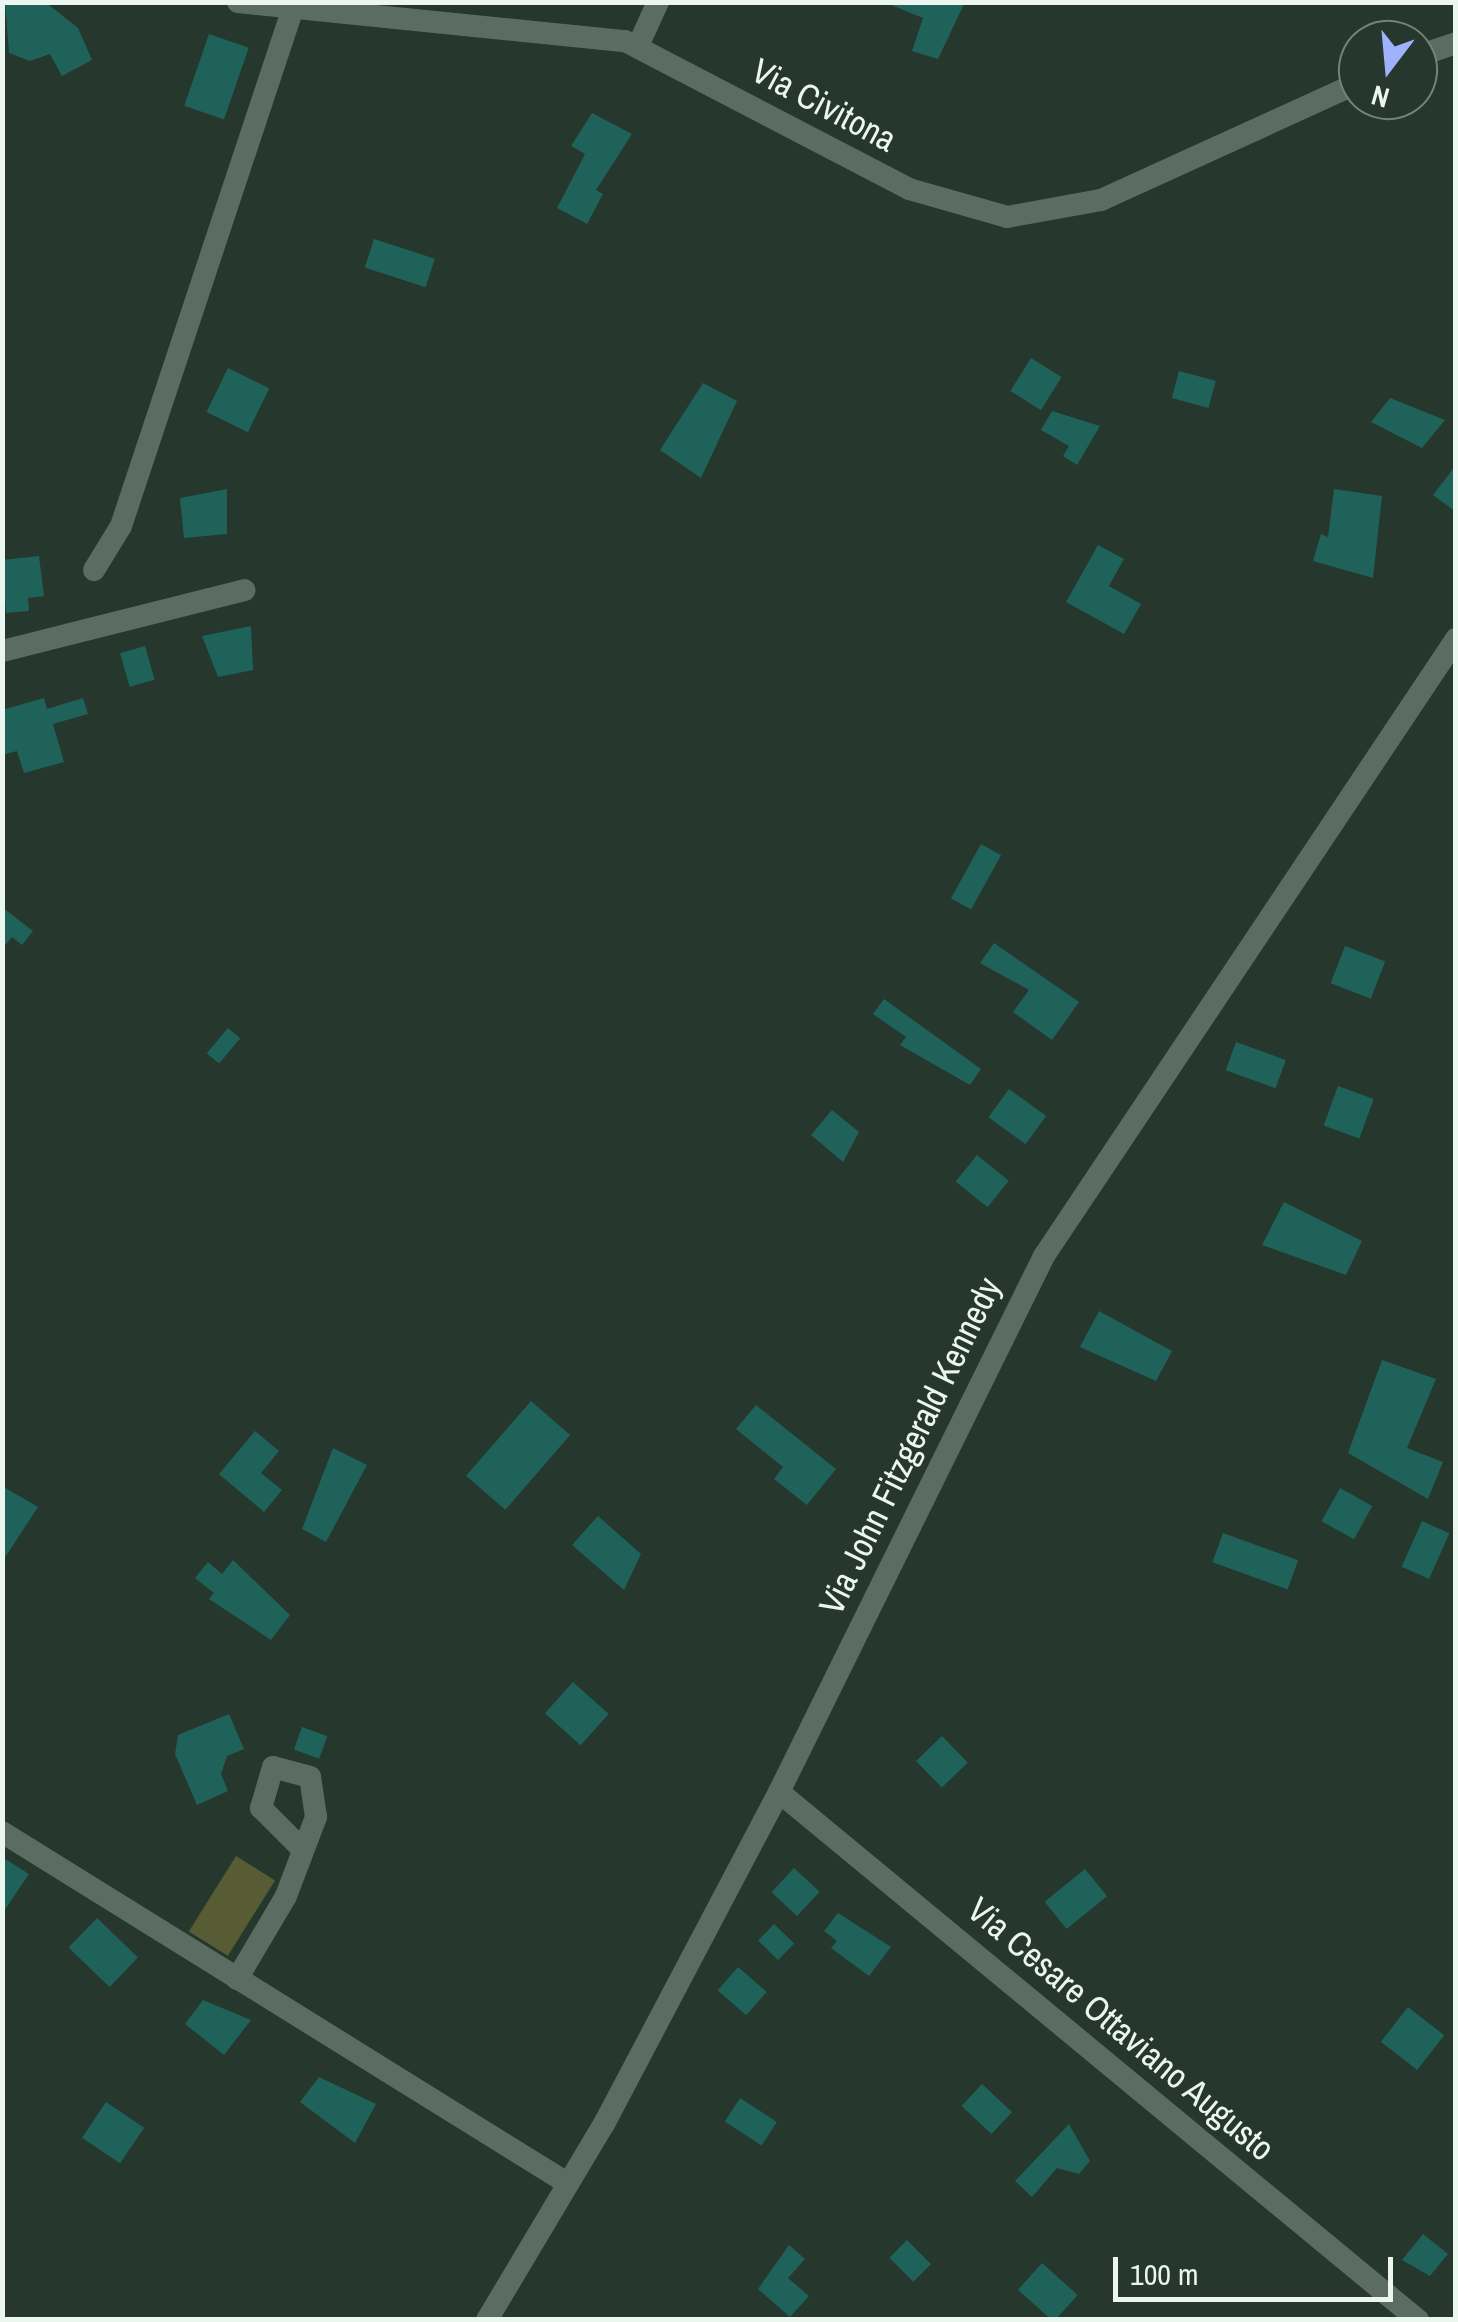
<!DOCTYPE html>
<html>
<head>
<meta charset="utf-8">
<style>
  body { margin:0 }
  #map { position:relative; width:1458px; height:2322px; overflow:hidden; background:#26372d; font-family:"Archivo Narrow",sans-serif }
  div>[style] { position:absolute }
  .green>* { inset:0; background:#585c35; transform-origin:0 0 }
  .building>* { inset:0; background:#1f6259; transform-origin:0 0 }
  .minor>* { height:22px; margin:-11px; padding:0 11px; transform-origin:11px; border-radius:11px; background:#5b6d62 }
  span { translate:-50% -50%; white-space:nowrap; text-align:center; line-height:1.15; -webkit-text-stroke:10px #26372d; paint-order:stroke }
  .street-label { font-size:35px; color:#ecf6f0 }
  .frame { position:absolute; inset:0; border:5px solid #ecf6f0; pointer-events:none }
  .north { position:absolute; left:1338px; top:20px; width:100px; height:100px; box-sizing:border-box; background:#26372d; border:2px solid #75837b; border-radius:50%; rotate:196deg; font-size:28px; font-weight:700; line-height:40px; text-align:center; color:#ecf6f0 }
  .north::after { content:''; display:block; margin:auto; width:35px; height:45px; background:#9fb3fd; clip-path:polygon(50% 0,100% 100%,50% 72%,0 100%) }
  .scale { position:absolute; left:1113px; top:2257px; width:280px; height:45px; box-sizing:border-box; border:5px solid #ecf6f0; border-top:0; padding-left:12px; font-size:30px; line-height:35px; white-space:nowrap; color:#ecf6f0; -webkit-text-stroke:8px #26372d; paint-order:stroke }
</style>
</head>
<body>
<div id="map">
  <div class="green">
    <i style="left:236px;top:1856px;width:46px;height:89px;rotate:32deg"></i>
  </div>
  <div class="building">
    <i style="clip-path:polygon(5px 2px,49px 5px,78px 28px,92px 60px,62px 76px,50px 54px,30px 61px,9px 53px)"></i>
    <i style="clip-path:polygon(884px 2px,965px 2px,938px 59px,912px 51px,923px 18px)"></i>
    <i style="left:209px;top:34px;width:42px;height:76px;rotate:19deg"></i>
    <i style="clip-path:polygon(592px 113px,632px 134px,596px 190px,603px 194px,587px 224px,557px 208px,585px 154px,571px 146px)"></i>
    <i style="left:374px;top:239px;width:64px;height:30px;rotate:18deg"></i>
    <i style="left:1031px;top:358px;width:36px;height:39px;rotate:32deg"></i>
    <i style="left:228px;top:368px;width:46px;height:49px;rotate:26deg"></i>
    <i style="left:1179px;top:371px;width:38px;height:28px;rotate:15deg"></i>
    <i style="clip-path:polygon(703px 383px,737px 401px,701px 478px,660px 450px)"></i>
    <i style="clip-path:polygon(1390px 398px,1445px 420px,1422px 448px,1371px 422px)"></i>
    <i style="clip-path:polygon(1052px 411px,1100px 426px,1077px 465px,1063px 456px,1069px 446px,1041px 430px)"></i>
    <i style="clip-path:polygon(1456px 465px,1456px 512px,1433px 495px)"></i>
    <i style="clip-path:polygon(227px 489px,227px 534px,184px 538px,180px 498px)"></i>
    <i style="clip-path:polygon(1334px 489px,1382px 496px,1373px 578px,1313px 561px,1321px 534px,1328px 537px)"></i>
    <i style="clip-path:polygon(1098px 545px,1124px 559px,1109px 586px,1141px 604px,1124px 634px,1066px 602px)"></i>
    <i style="clip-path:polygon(39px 556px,44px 596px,28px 598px,29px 611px,6px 613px,2px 560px)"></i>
    <i style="clip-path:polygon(251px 626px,253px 670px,218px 677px,202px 636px)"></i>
    <i style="left:145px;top:646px;width:35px;height:26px;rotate:74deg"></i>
    <i style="clip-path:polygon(44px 698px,47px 709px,83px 698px,88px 714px,53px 724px,64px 762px,24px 773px,17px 751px,2px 755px,2px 710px)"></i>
    <i style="left:981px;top:844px;width:23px;height:62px;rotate:29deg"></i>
    <i style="clip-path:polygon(2px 907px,33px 931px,22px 945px,12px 937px,2px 949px)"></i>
    <i style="clip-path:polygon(994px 943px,1079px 1002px,1052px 1040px,1013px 1012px,1029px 990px,980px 963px)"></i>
    <i style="left:1345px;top:946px;width:43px;height:40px;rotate:21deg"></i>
    <i style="clip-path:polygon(884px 999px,981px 1069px,970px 1085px,900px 1045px,906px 1037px,873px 1014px)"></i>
    <i style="left:228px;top:1028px;width:16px;height:33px;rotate:40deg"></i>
    <i style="left:1236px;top:1042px;width:53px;height:30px;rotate:20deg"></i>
    <i style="left:1338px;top:1086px;width:38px;height:42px;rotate:20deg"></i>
    <i style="left:1009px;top:1089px;width:46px;height:35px;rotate:36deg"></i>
    <i style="clip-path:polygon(832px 1110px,859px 1132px,843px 1162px,811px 1135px)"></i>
    <i style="left:977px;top:1155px;width:41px;height:34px;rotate:39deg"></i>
    <i style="clip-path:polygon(1284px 1202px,1362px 1241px,1346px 1275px,1262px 1245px)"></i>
    <i style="clip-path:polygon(1099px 1311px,1172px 1351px,1156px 1381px,1080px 1347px)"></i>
    <i style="clip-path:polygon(1382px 1360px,1436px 1379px,1407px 1448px,1443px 1462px,1428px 1499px,1348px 1453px)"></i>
    <i style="left:531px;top:1401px;width:52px;height:99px;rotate:41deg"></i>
    <i style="clip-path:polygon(756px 1405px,836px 1469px,807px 1505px,774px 1479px,783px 1467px,736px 1429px)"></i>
    <i style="clip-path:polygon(255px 1431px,279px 1451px,261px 1473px,282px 1490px,264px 1512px,219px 1474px)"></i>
    <i style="clip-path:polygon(333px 1448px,367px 1465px,326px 1542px,302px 1529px)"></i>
    <i style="clip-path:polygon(2px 1486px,38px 1507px,2px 1562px)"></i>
    <i style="left:1340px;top:1488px;width:37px;height:38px;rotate:29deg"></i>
    <i style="clip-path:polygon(598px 1516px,641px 1554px,624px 1590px,572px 1545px)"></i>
    <i style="left:1422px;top:1521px;width:30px;height:50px;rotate:24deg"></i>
    <i style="left:1223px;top:1533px;width:80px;height:31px;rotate:20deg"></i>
    <i style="clip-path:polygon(233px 1560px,290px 1615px,271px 1640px,209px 1599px,214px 1593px,195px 1578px,208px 1562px,222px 1574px)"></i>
    <i style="left:573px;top:1682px;width:48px;height:42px;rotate:42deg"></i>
    <i style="clip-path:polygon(229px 1714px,244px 1749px,227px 1756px,221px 1774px,228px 1791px,197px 1805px,175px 1754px,178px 1735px)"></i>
    <i style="left:302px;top:1727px;width:27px;height:24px;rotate:20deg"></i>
    <i style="left:942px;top:1736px;width:37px;height:36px;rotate:46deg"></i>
    <i style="clip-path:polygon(2px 1857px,29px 1874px,2px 1914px)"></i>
    <i style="left:794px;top:1868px;width:35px;height:33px;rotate:43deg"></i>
    <i style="left:1085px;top:1869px;width:35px;height:52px;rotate:51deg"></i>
    <i style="clip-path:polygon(838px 1913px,891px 1947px,869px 1976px,831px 1948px,837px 1941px,824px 1931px)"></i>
    <i style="left:97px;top:1918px;width:57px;height:41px;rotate:44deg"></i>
    <i style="left:774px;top:1924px;width:28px;height:23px;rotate:44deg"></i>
    <i style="left:738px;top:1967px;width:38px;height:31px;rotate:41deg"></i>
    <i style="clip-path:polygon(203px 2000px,251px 2020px,224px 2055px,185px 2024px)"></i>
    <i style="left:1408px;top:2007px;width:46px;height:44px;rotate:38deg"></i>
    <i style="clip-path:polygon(319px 2077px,376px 2104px,355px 2143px,300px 2102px)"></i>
    <i style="left:982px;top:2084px;width:41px;height:30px;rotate:43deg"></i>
    <i style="left:740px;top:2098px;width:44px;height:28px;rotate:33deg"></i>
    <i style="left:106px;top:2102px;width:46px;height:43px;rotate:34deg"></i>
    <i style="clip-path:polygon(1069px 2124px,1090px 2161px,1079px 2174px,1057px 2168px,1032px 2197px,1015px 2181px)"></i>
    <i style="clip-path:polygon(1423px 2234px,1448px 2254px,1430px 2276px,1402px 2260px)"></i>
    <i style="left:907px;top:2240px;width:34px;height:25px;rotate:45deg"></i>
    <i style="clip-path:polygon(789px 2245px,805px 2259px,788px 2278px,809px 2296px,790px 2317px,758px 2289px)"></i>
    <i style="left:1042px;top:2263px;width:48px;height:36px;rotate:42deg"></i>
  </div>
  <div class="minor">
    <i style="left:238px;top:2px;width:389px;rotate:5.8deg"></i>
    <i style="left:625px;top:41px;width:320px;rotate:27.5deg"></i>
    <i style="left:909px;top:189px;width:102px;rotate:15.9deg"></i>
    <i style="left:1007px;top:217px;width:96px;rotate:-10.3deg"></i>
    <i style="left:1101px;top:200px;width:282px;rotate:-24.5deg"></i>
    <i style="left:638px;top:46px;width:48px;rotate:-65.6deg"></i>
    <i style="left:1418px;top:56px;width:40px;rotate:-18.9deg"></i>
    <i style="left:94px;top:570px;width:52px;rotate:-58.5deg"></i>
    <i style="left:121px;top:526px;width:546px;rotate:-71.63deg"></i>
    <i style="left:2px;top:651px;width:250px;rotate:-14.1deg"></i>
    <i style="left:779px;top:1792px;width:829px;rotate:39.57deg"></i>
    <i style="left:2px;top:1832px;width:665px;rotate:31.85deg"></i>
    <i style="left:237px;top:1979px;width:96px;rotate:-59.4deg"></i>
    <i style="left:286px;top:1896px;width:85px;rotate:-69.2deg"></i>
    <i style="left:316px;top:1817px;width:40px;rotate:-98.5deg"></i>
    <i style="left:310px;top:1777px;width:38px;rotate:-165deg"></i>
    <i style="left:273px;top:1767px;width:43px;rotate:106.3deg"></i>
    <i style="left:261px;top:1808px;width:57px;rotate:45deg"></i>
    <i style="left:487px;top:2320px;width:228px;rotate:-59.2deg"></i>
    <i style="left:604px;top:2124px;width:375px;rotate:-62.2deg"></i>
    <i style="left:779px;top:1792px;width:598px;rotate:-63.69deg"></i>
    <i style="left:1044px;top:1256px;width:742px;rotate:-56.27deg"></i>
  </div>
  <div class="street-label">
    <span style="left:824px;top:105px;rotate:28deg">Via Civitona</span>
    <span style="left:910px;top:1446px;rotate:-64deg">Via John Fitzgerald Kennedy</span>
    <span style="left:1121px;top:2029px;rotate:40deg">Via Cesare Ottaviano Augusto</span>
  </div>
  <div class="frame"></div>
  <div class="north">N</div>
  <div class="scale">100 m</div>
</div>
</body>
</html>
